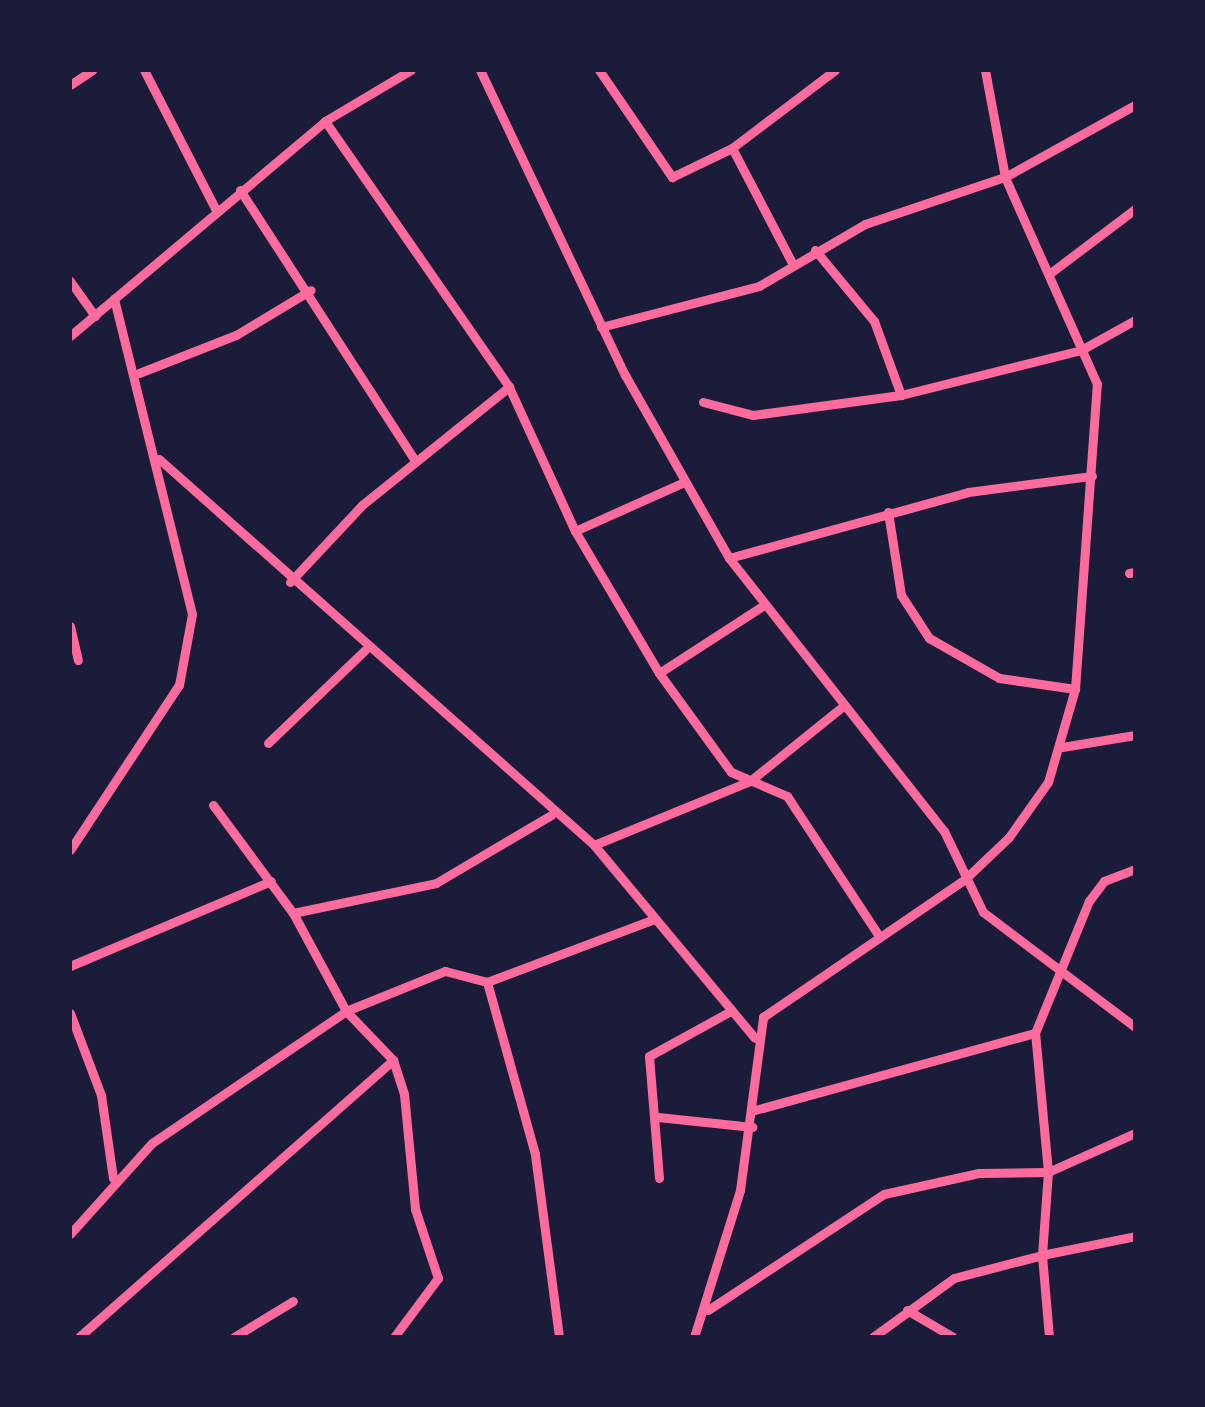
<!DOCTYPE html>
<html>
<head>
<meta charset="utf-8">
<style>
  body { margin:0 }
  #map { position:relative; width:1205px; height:1407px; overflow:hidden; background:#1b1b3a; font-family:"Space Grotesk",sans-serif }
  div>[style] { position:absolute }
  .minor>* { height:9px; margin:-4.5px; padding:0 4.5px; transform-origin:4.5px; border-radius:4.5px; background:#ff6b9d }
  span { translate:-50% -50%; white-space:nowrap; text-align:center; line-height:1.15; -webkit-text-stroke:8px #1b1b3a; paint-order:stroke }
  .frame { position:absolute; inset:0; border:72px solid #1b1b3a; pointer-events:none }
</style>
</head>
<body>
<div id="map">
  <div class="minor">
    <i style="left:144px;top:70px;width:157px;rotate:62.8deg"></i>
    <i style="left:480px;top:70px;width:338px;rotate:64.6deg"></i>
    <i style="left:625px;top:375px;width:210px;rotate:60.4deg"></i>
    <i style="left:729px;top:558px;width:347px;rotate:51.8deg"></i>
    <i style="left:944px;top:831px;width:90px;rotate:64.3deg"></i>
    <i style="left:983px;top:912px;width:191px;rotate:37.1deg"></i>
    <i style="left:599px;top:70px;width:130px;rotate:55.7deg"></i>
    <i style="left:672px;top:177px;width:67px;rotate:-25.8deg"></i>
    <i style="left:732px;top:148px;width:129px;rotate:-37.1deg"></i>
    <i style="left:70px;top:85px;width:27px;rotate:-34deg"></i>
    <i style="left:325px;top:121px;width:323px;rotate:55.3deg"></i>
    <i style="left:509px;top:387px;width:158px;rotate:65.4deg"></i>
    <i style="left:575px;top:531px;width:165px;rotate:59.4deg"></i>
    <i style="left:659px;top:673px;width:122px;rotate:54deg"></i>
    <i style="left:731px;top:772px;width:61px;rotate:23.2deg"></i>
    <i style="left:787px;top:796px;width:164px;rotate:56.7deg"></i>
    <i style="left:732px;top:148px;width:130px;rotate:62.4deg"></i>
    <i style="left:240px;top:190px;width:322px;rotate:57.1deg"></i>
    <i style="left:815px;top:250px;width:92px;rotate:50.3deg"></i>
    <i style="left:874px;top:321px;width:79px;rotate:70deg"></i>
    <i style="left:1049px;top:274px;width:108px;rotate:-37.1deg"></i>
    <i style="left:70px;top:281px;width:43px;rotate:54.5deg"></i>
    <i style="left:601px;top:327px;width:163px;rotate:-14.5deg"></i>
    <i style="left:759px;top:286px;width:123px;rotate:-30.3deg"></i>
    <i style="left:865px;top:224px;width:148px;rotate:-18.6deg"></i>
    <i style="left:1005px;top:177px;width:149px;rotate:-29deg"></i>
    <i style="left:70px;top:336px;width:334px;rotate:-40.1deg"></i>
    <i style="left:325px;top:121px;width:100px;rotate:-30.7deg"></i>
    <i style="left:139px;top:373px;width:104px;rotate:-21.4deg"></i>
    <i style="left:236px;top:335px;width:87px;rotate:-31deg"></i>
    <i style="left:703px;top:402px;width:52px;rotate:14.6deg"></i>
    <i style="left:753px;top:415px;width:149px;rotate:-7.7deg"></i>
    <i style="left:901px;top:395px;width:186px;rotate:-14deg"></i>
    <i style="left:1081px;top:350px;width:62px;rotate:-29.1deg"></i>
    <i style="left:159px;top:459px;width:582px;rotate:41.58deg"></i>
    <i style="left:594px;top:845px;width:251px;rotate:50.2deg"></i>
    <i style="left:888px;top:512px;width:84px;rotate:81.1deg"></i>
    <i style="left:901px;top:595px;width:51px;rotate:56.9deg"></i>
    <i style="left:929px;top:638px;width:81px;rotate:29.7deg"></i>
    <i style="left:999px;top:678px;width:77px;rotate:8.2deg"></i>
    <i style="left:575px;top:531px;width:117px;rotate:-24.2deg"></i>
    <i style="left:729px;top:558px;width:248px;rotate:-15.4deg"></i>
    <i style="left:968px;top:492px;width:125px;rotate:-7.4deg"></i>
    <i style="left:1129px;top:573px;width:6px;rotate:-9deg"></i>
    <i style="left:290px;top:582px;width:105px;rotate:-46.9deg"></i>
    <i style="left:362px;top:505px;width:189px;rotate:-38.8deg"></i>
    <i style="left:70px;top:626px;width:35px;rotate:77deg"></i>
    <i style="left:659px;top:673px;width:125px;rotate:-32.9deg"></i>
    <i style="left:268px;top:743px;width:134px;rotate:-43.8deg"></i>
    <i style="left:1062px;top:747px;width:74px;rotate:-9.3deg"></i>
    <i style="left:213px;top:805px;width:134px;rotate:53.5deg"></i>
    <i style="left:293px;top:913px;width:111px;rotate:61.6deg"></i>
    <i style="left:346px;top:1011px;width:68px;rotate:46.2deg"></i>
    <i style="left:393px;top:1060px;width:36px;rotate:72deg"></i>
    <i style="left:404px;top:1094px;width:116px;rotate:84.5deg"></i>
    <i style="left:415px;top:1209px;width:73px;rotate:71.6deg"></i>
    <i style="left:438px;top:1278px;width:74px;rotate:126.7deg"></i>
    <i style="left:594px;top:845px;width:169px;rotate:-22.3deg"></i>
    <i style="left:750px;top:781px;width:118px;rotate:-38.8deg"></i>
    <i style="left:70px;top:850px;width:198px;rotate:-56.6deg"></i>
    <i style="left:179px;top:685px;width:72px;rotate:-79.6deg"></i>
    <i style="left:192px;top:614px;width:325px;rotate:-103.9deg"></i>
    <i style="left:293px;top:913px;width:146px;rotate:-11.8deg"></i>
    <i style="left:436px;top:883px;width:134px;rotate:-30.6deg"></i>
    <i style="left:70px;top:966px;width:218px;rotate:-22.9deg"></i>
    <i style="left:70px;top:1013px;width:88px;rotate:69.3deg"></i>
    <i style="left:101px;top:1095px;width:84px;rotate:81.8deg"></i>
    <i style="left:755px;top:1110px;width:290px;rotate:-15.4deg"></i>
    <i style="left:1035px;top:1033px;width:143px;rotate:-67.8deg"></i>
    <i style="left:1089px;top:901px;width:25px;rotate:-53deg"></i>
    <i style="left:1104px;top:881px;width:33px;rotate:-21deg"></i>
    <i style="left:658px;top:1117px;width:95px;rotate:6.1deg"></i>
    <i style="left:659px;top:1178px;width:122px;rotate:-94.7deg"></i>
    <i style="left:649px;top:1056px;width:91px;rotate:-28.8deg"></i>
    <i style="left:70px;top:1234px;width:122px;rotate:-48deg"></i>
    <i style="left:152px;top:1143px;width:235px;rotate:-34.2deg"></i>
    <i style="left:346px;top:1011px;width:107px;rotate:-22deg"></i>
    <i style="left:445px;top:971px;width:43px;rotate:14.7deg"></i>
    <i style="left:708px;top:1310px;width:211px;rotate:-33.4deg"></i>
    <i style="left:884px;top:1194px;width:97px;rotate:-12.5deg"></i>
    <i style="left:979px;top:1173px;width:69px;rotate:-0.8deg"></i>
    <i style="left:1048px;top:1172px;width:95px;rotate:-24.1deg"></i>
    <i style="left:907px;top:1310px;width:53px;rotate:30.4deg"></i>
    <i style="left:79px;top:1337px;width:419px;rotate:-41.4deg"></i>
    <i style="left:234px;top:1337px;width:69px;rotate:-31.4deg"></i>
    <i style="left:559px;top:1337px;width:185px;rotate:-97.5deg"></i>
    <i style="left:535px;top:1154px;width:179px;rotate:-105.6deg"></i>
    <i style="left:487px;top:982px;width:176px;rotate:-20.6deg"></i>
    <i style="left:694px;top:1337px;width:154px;rotate:-72.6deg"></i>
    <i style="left:740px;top:1190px;width:175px;rotate:-82.4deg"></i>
    <i style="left:763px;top:1017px;width:243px;rotate:-34.3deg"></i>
    <i style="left:964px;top:880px;width:62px;rotate:-43.7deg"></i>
    <i style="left:1009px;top:837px;width:67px;rotate:-54.7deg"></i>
    <i style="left:1048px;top:782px;width:97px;rotate:-73.8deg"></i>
    <i style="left:1075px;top:689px;width:306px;rotate:-85.9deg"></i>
    <i style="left:1097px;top:384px;width:227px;rotate:-114deg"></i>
    <i style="left:1005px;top:177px;width:109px;rotate:-100.6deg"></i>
    <i style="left:873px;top:1337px;width:100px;rotate:-36.1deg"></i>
    <i style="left:954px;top:1278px;width:91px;rotate:-14.6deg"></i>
    <i style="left:1042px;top:1255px;width:83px;rotate:-85.9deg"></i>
    <i style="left:1048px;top:1172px;width:140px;rotate:-95.3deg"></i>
    <i style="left:1049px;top:1337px;width:82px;rotate:-94.9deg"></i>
    <i style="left:1042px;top:1255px;width:95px;rotate:-11.5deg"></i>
  </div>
  <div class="frame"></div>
</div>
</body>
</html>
